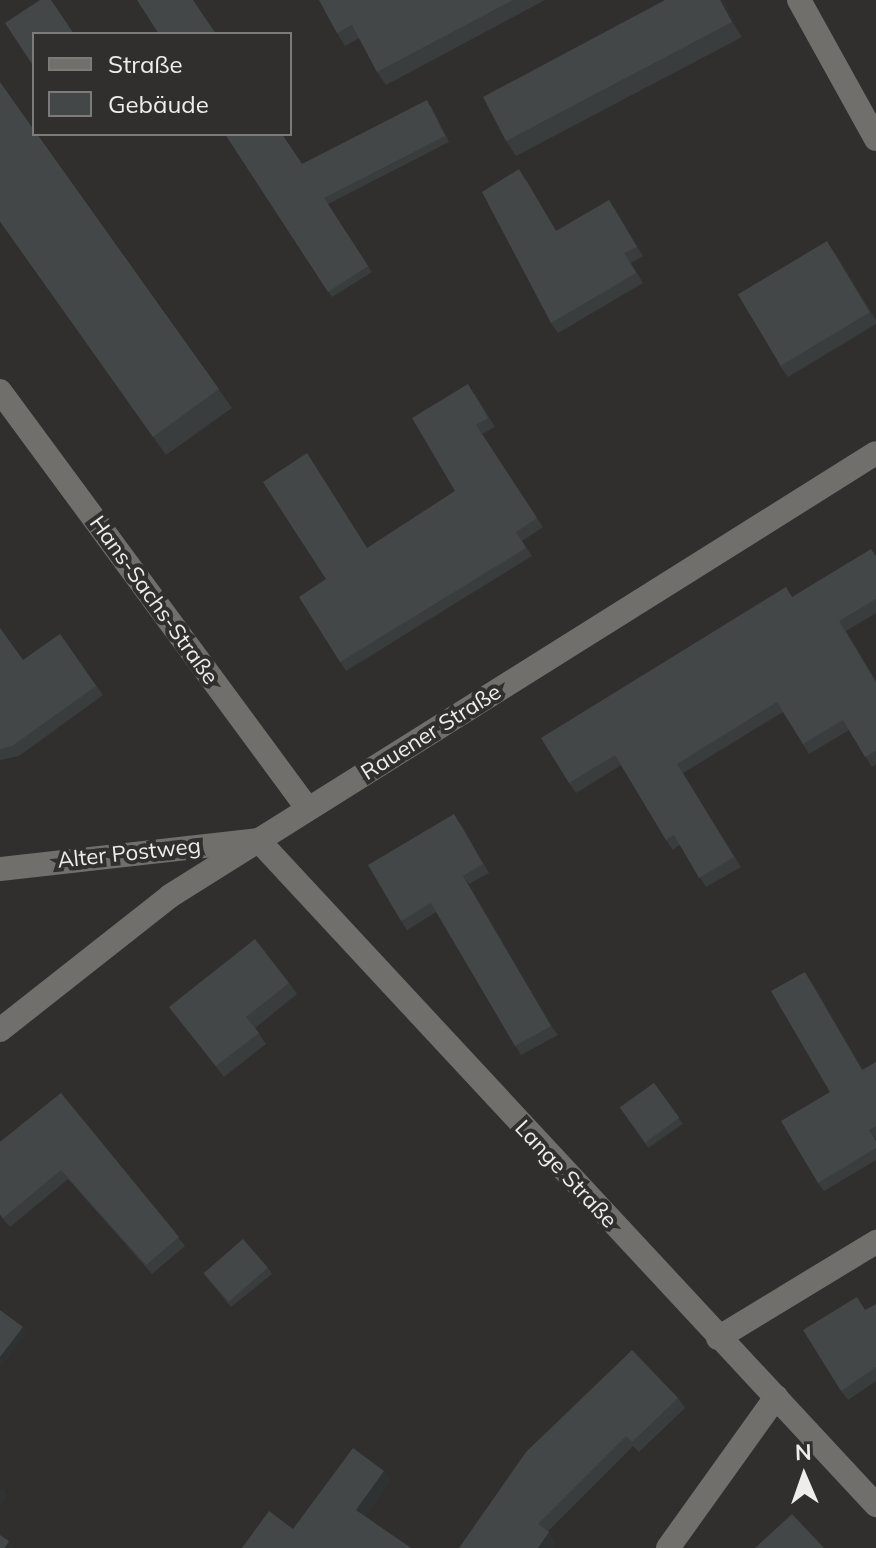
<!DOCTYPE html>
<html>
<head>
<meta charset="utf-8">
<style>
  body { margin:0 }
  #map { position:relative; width:876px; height:1548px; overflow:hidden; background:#312f2d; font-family:Mulish,sans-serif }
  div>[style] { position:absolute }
  .street>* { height:24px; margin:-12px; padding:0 12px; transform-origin:12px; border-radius:12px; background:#716f6c }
  .secondary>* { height:24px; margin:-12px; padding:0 12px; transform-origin:12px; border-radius:12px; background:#716f6c }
  .wall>* { inset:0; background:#3a3d3d; transform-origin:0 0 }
  .shaded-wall>* { inset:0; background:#2f3232 }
  .building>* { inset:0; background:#434747; transform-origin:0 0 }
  span { translate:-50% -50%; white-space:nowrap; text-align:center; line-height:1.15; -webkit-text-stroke:8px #312f2d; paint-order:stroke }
  .street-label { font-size:22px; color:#eeedeb }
  .legend { position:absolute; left:32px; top:32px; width:260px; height:104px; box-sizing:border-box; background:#312f2d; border:2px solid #7d7b79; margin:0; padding:10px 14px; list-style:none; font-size:24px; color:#eeedeb }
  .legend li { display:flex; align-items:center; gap:16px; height:40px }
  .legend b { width:40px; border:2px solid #7d7b79 }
  .north { position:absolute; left:764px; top:1436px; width:80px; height:80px; -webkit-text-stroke:6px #312f2d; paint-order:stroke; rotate:358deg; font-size:22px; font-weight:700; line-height:32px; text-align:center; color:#eeedeb }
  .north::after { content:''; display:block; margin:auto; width:28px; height:36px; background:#eeedeb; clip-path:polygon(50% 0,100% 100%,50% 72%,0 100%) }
</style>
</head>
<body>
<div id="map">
  <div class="street">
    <i style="left:799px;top:0;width:159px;rotate:61deg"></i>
    <i style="left:0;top:391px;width:519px;rotate:53.62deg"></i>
    <i style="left:0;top:869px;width:260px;rotate:-6.4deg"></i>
    <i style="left:258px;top:840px;width:908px;rotate:47.1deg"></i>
    <i style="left:718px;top:1338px;width:185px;rotate:-31.3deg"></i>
    <i style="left:668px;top:1548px;width:186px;rotate:-54.4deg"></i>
  </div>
  <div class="secondary">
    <i style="left:0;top:1030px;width:216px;rotate:-38.2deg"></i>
    <i style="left:170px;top:896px;width:833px;rotate:-32.11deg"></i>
  </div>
  <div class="wall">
    <i style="clip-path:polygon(319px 0,545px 0,386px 85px,377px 72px,359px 38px,345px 46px,337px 33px)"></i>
    <i style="clip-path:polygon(665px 0,723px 0,742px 37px,516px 156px,506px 141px)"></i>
    <i style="clip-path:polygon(431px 106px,449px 142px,328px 204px,372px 272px,332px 297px,225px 134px,302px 164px)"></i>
    <i style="clip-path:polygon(37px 134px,232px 408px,166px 455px,0 222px)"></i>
    <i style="clip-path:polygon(526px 179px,556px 231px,616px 209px,643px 256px,631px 263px,643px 283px,558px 333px,551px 323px)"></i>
    <i style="clip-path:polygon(835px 252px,876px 320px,876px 324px,788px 377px,780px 366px)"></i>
    <i style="clip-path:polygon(474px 393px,495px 427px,482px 434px,543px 527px,522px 541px,532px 556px,346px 671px,340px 662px,326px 579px,368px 548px,455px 491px)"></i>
    <i style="clip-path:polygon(876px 555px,876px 613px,846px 631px,876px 681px,876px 764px,872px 767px,849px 730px,809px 754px,783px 712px,683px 773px,741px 867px,706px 887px,680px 845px,673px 850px,666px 840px,621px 765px,576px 793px,569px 783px,793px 597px)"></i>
    <i style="clip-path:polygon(0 628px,23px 660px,60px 634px,103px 695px,19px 756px,0 760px)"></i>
    <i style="clip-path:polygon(460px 823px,489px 873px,469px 884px,558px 1035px,521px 1055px,436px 912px,407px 930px,401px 921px)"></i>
    <i style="clip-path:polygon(811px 980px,863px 1070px,876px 1062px,876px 1138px,875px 1139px,876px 1141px,876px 1160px,824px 1191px,818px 1183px,830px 1092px)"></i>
    <i style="clip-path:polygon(289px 983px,297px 994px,255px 1028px,266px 1044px,224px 1077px,169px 1007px)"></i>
    <i style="left:654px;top:1083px;width:50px;height:42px;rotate:55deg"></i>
    <i style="clip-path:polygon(61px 1093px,185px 1246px,152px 1274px,68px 1179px,10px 1227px,0 1215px,0 1142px)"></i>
    <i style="clip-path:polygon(268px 1268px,272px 1274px,231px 1307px,203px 1273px)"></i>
    <i style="clip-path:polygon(876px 1304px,876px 1381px,848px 1400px,841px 1391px,866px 1310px)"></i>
    <i style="clip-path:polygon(678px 1398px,685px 1408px,639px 1452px,633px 1446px,548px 1531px,556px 1542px,552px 1548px,459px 1548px)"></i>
  </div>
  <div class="shaded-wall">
    <i style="clip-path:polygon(720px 0,723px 0,742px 37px,732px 22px)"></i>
    <i style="clip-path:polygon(609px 200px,616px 209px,643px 256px,637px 247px)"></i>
    <i style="clip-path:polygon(827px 241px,835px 252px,876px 321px,870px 312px)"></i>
    <i style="clip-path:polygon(463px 876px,469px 884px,558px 1035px,551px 1026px)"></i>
    <i style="clip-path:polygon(805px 972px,811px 980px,868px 1079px,862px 1070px)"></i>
    <i style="clip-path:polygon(23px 1327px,27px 1333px,0 1368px,0 1357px)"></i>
    <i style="clip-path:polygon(384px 1471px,391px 1481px,363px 1520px,356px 1510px)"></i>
    <i style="clip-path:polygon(2px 1487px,8px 1496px,0 1507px,0 1490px)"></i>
    <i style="clip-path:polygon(549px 1532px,556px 1542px,552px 1548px,538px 1548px)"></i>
    <i style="clip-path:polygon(9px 1541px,14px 1548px,5px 1548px)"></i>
  </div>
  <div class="building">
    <i style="clip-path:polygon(40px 0,51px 0,74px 34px,34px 34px,34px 67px,5px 23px)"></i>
    <i style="clip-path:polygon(137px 0,193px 0,216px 34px,159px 34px)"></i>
    <i style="clip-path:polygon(319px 0,513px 0,377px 72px,352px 25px,337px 33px)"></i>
    <i style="clip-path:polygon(665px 0,720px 0,732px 22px,506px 141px,483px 97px)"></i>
    <i style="clip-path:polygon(0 82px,34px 130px,34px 134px,37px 134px,219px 389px,153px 437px,0 221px)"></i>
    <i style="clip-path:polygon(427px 100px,445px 136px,324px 198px,368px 266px,328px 292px,225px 134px,282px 134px,302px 164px)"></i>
    <i style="clip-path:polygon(519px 169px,556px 231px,609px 200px,637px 247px,624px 253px,636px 273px,551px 323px,482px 192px)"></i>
    <i style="left:827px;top:241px;width:83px;height:104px;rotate:59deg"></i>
    <i style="clip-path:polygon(468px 384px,488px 418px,476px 425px,537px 518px,516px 532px,526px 548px,340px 662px,299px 597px,326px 579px,263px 482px,307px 453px,367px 548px,455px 491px,412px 418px)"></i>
    <i style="clip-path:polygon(871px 549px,876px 556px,876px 599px,839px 621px,876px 683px,876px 751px,865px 757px,843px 720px,803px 744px,777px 702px,677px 764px,734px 857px,699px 878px,674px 835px,666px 840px,615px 755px,569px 783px,541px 738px,786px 587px,792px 597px)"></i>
    <i style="clip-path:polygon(0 628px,23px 660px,60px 634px,96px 686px,12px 746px,0 749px)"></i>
    <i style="clip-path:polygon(454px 814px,483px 864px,463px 876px,551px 1026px,515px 1046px,431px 903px,401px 921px,368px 865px)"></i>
    <i style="clip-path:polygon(255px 939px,289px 983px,246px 1017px,259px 1033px,216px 1066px,169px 1007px)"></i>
    <i style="clip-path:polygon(805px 972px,862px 1070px,876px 1062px,876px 1126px,869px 1130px,876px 1142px,876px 1148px,818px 1183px,781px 1121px,830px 1092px,771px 991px)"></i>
    <i style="left:654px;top:1083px;width:43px;height:42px;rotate:54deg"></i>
    <i style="clip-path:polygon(61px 1093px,179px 1237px,146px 1265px,61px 1170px,3px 1218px,0 1214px,0 1142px)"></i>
    <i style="left:243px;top:1239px;width:38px;height:52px;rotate:49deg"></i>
    <i style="clip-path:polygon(857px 1297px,865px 1310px,876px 1304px,876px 1367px,841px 1391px,803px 1330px)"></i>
    <i style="clip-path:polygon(0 1310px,23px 1327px,0 1357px)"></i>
    <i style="clip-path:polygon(632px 1350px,678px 1398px,632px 1442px,626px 1436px,538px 1524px,549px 1532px,538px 1548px,459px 1548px,526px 1452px)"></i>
    <i style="clip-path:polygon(353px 1448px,384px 1471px,356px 1510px,411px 1548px,242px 1548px,269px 1511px,293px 1529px)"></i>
    <i style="clip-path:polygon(792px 1514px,824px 1548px,755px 1548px)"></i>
    <i style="clip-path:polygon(0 1535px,9px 1541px,5px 1548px,0 1548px)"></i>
  </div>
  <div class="street-label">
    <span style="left:154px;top:600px;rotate:54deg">Hans-Sachs-Straße</span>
    <span style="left:431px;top:732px;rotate:-32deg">Rauener Straße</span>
    <span style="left:129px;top:853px;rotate:-6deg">Alter Postweg</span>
    <span style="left:566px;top:1174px;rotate:47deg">Lange Straße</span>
  </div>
  <ul class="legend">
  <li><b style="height:10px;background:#716f6c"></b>Straße</li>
  <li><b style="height:22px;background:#434747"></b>Gebäude</li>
  </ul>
  <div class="north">N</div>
</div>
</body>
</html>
